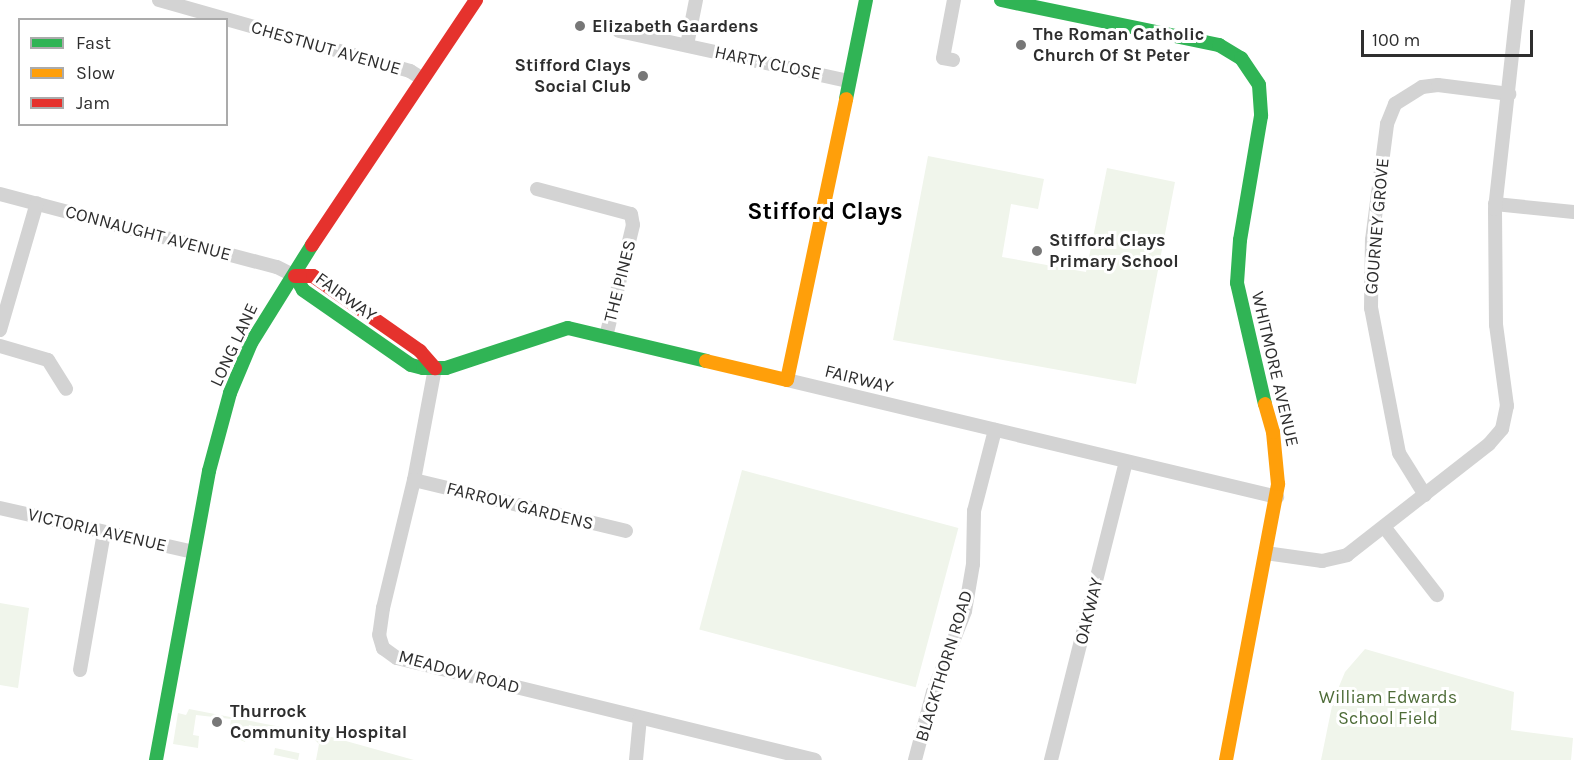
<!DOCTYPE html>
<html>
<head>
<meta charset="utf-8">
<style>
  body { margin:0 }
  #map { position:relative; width:1574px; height:760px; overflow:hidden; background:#fff; font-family:Karla,sans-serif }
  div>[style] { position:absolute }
  .green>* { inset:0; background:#f0f5eb; transform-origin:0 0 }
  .street>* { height:14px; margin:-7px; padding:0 7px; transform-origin:7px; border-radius:7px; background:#d3d3d3 }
  .fast>* { height:14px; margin:-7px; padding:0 7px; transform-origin:7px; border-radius:7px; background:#30b455 }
  .slow>* { height:14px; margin:-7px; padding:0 7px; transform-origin:7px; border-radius:7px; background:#ff9f0a }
  .jam>* { height:14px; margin:-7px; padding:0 7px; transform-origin:7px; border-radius:7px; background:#e5322d }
  .dots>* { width:16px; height:16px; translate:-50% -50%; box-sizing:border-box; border:3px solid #fff; border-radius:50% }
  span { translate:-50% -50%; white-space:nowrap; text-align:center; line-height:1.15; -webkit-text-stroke:6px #fff; paint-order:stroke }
  .poi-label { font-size:18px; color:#2e2e2e; font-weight:700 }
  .left { translate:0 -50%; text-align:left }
  .right { translate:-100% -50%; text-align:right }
  .street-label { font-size:18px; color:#2e2e2e }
  .park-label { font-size:18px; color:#4e6c38 }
  .district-label { font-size:24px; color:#000; font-weight:700 }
  .legend { position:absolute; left:18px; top:18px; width:210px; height:108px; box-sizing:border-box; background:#fff; border:2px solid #ababab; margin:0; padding:8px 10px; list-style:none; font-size:18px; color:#2e2e2e }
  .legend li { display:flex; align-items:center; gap:12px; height:30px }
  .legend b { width:30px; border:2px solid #ababab }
  .scale { position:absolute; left:1361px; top:30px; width:172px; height:27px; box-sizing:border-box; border:3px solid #2e2e2e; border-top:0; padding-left:8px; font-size:18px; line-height:21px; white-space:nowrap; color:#2e2e2e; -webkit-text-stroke:4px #fff; paint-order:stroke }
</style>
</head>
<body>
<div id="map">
  <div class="green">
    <i style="clip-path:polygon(928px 156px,1044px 179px,1038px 209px,1011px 204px,1002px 257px,1086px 272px,1107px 168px,1175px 182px,1136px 384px,893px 340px)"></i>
    <i style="left:742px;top:470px;width:224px;height:165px;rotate:15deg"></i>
    <i style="clip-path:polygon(0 603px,29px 608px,18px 688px,0 685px)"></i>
    <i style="clip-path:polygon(1365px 649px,1514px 692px,1511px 730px,1573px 738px,1571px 760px,1321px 760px,1333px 701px,1345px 672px)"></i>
    <i style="clip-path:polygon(189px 709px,328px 736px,414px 760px,316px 760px,319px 744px,313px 738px,249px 725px,245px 742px,238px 739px,239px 727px,230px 726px,231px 719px,196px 715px,193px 735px,199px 736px,198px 748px,173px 744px,178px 713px,186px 715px)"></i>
    <i style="left:275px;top:748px;width:25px;height:7px;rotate:12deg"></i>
  </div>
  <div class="street">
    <i style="left:159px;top:0;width:261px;rotate:15.8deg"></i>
    <i style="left:410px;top:71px;width:15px;rotate:32deg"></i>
    <i style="left:619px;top:31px;width:235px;rotate:12.3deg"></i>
    <i style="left:687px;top:45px;width:46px;rotate:-78.7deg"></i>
    <i style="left:953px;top:60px;width:10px;rotate:-169deg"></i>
    <i style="left:943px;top:58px;width:59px;rotate:-79.3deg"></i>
    <i style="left:537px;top:189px;width:97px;rotate:14.9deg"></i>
    <i style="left:631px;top:214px;width:11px;rotate:80deg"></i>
    <i style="left:633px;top:225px;width:115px;rotate:103.6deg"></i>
    <i style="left:0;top:194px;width:286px;rotate:14.8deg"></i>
    <i style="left:277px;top:267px;width:20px;rotate:27deg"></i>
    <i style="left:1495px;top:204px;width:79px;rotate:5.8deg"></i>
    <i style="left:0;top:330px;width:132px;rotate:-73.8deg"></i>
    <i style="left:0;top:346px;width:50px;rotate:16.3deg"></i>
    <i style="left:48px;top:360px;width:34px;rotate:58deg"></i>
    <i style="left:435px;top:368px;width:114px;rotate:100.6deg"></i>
    <i style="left:414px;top:480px;width:132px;rotate:103.6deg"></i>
    <i style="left:383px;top:608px;width:27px;rotate:98deg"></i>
    <i style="left:379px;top:635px;width:14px;rotate:73deg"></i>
    <i style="left:383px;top:648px;width:17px;rotate:36deg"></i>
    <i style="left:397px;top:658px;width:430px;rotate:13.7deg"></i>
    <i style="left:787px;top:380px;width:504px;rotate:13.43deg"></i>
    <i style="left:414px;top:480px;width:218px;rotate:13.5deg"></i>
    <i style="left:1425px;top:495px;width:49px;rotate:-121.8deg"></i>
    <i style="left:1399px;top:453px;width:148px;rotate:-100.9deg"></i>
    <i style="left:1371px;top:308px;width:68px;rotate:-89.2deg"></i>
    <i style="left:1372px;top:240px;width:117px;rotate:-82.6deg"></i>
    <i style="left:1387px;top:124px;width:22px;rotate:-68deg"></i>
    <i style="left:1395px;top:104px;width:32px;rotate:-32deg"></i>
    <i style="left:1422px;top:87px;width:16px;rotate:-7deg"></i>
    <i style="left:1438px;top:85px;width:72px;rotate:7.2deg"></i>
    <i style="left:0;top:508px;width:199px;rotate:12.8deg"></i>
    <i style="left:1385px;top:528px;width:85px;rotate:52.2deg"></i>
    <i style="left:1266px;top:553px;width:57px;rotate:8.1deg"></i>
    <i style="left:1322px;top:561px;width:26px;rotate:-13deg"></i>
    <i style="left:1347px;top:555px;width:180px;rotate:-38deg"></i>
    <i style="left:1489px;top:444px;width:20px;rotate:-49deg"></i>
    <i style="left:1502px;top:429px;width:24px;rotate:-78deg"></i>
    <i style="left:1507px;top:406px;width:82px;rotate:-97.7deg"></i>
    <i style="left:1496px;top:325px;width:116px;rotate:-90.5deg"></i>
    <i style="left:1495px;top:209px;width:210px;rotate:-83.7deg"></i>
    <i style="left:80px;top:670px;width:139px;rotate:-80.1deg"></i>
    <i style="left:636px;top:760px;width:42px;rotate:-84.6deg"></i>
    <i style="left:915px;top:760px;width:70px;rotate:-75.2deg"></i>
    <i style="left:933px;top:692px;width:87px;rotate:-68.4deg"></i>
    <i style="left:965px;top:611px;width:48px;rotate:-80.3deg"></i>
    <i style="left:973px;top:564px;width:53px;rotate:-88.9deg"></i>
    <i style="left:974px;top:511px;width:84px;rotate:-75.5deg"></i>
    <i style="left:1051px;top:760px;width:307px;rotate:-75.9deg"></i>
  </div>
  <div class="fast">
    <i style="left:1001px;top:0;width:223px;rotate:11.7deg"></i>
    <i style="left:1219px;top:45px;width:26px;rotate:31deg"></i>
    <i style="left:1241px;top:58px;width:32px;rotate:56deg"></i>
    <i style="left:1259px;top:85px;width:31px;rotate:86deg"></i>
    <i style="left:1261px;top:116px;width:126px;rotate:99.6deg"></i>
    <i style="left:1240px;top:240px;width:43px;rotate:94deg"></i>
    <i style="left:1237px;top:283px;width:124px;rotate:77deg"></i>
    <i style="left:846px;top:99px;width:101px;rotate:-78.6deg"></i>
    <i style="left:295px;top:276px;width:16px;rotate:60deg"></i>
    <i style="left:303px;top:290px;width:131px;rotate:34.8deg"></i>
    <i style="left:411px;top:365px;width:12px;rotate:14deg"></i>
    <i style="left:423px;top:368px;width:23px"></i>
    <i style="left:446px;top:368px;width:128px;rotate:-18.2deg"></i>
    <i style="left:568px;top:328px;width:142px;rotate:13.4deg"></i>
    <i style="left:156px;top:760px;width:294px;rotate:-79.6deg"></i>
    <i style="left:209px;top:471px;width:81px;rotate:-74.9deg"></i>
    <i style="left:230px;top:393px;width:54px;rotate:-67.2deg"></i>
    <i style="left:251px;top:343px;width:115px;rotate:-58.1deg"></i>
  </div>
  <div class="slow">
    <i style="left:706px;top:361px;width:83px;rotate:13.2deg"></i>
    <i style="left:787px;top:380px;width:287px;rotate:-78.1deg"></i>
    <i style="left:1226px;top:760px;width:281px;rotate:-79.3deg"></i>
    <i style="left:1278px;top:484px;width:52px;rotate:-95.5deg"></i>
    <i style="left:1273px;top:432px;width:29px;rotate:-106deg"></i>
  </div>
  <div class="jam">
    <i style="left:312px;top:245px;width:295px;rotate:-56.2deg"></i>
    <i style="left:295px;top:276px;width:18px"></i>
    <i style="left:313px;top:276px;width:131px;rotate:35deg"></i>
    <i style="left:420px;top:351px;width:23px;rotate:49deg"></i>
  </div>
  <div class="dots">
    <i style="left:580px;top:26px;background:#777"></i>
    <i style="left:1021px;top:45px;background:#777"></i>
    <i style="left:643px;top:76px;background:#777"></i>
    <i style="left:1037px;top:251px;background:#777"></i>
    <i style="left:217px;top:722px;background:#777"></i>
  </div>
  <div class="poi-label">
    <span class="left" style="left:592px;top:26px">Elizabeth Gaardens</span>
    <span class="left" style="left:1033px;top:45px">The Roman Catholic<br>Church Of St Peter</span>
    <span class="right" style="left:631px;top:76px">Stifford Clays<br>Social Club</span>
    <span class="left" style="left:1049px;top:251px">Stifford Clays<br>Primary School</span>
    <span class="left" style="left:230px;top:722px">Thurrock<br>Community Hospital</span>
  </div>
  <div class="street-label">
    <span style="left:326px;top:48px;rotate:16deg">CHESTNUT AVENUE</span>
    <span style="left:768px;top:63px;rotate:12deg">HARTY CLOSE</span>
    <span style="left:1377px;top:226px;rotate:-85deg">GOURNEY GROVE</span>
    <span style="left:148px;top:233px;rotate:15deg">CONNAUGHT AVENUE</span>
    <span style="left:620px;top:281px;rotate:-76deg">THE PINES</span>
    <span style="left:346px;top:297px;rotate:36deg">FAIRWAY</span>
    <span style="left:234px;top:345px;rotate:-65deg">LONG LANE</span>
    <span style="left:1275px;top:369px;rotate:77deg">WHITMORE AVENUE</span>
    <span style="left:859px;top:379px;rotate:14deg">FAIRWAY</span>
    <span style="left:520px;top:506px;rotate:14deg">FARROW GARDENS</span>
    <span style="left:97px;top:530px;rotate:13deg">VICTORIA AVENUE</span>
    <span style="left:1089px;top:611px;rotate:-76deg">OAKWAY</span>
    <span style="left:944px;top:666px;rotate:-73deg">BLACKTHORN ROAD</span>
    <span style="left:459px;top:672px;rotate:15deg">MEADOW ROAD</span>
  </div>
  <div class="park-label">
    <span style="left:1388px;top:708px">William Edwards<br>School Field</span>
  </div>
  <div class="district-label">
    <span style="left:825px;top:212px">Stifford Clays</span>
  </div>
  <ul class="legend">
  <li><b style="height:8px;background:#30b455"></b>Fast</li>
  <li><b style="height:8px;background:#ff9f0a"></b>Slow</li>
  <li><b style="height:8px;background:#e5322d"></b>Jam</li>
  </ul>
  <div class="scale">100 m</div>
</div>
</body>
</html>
